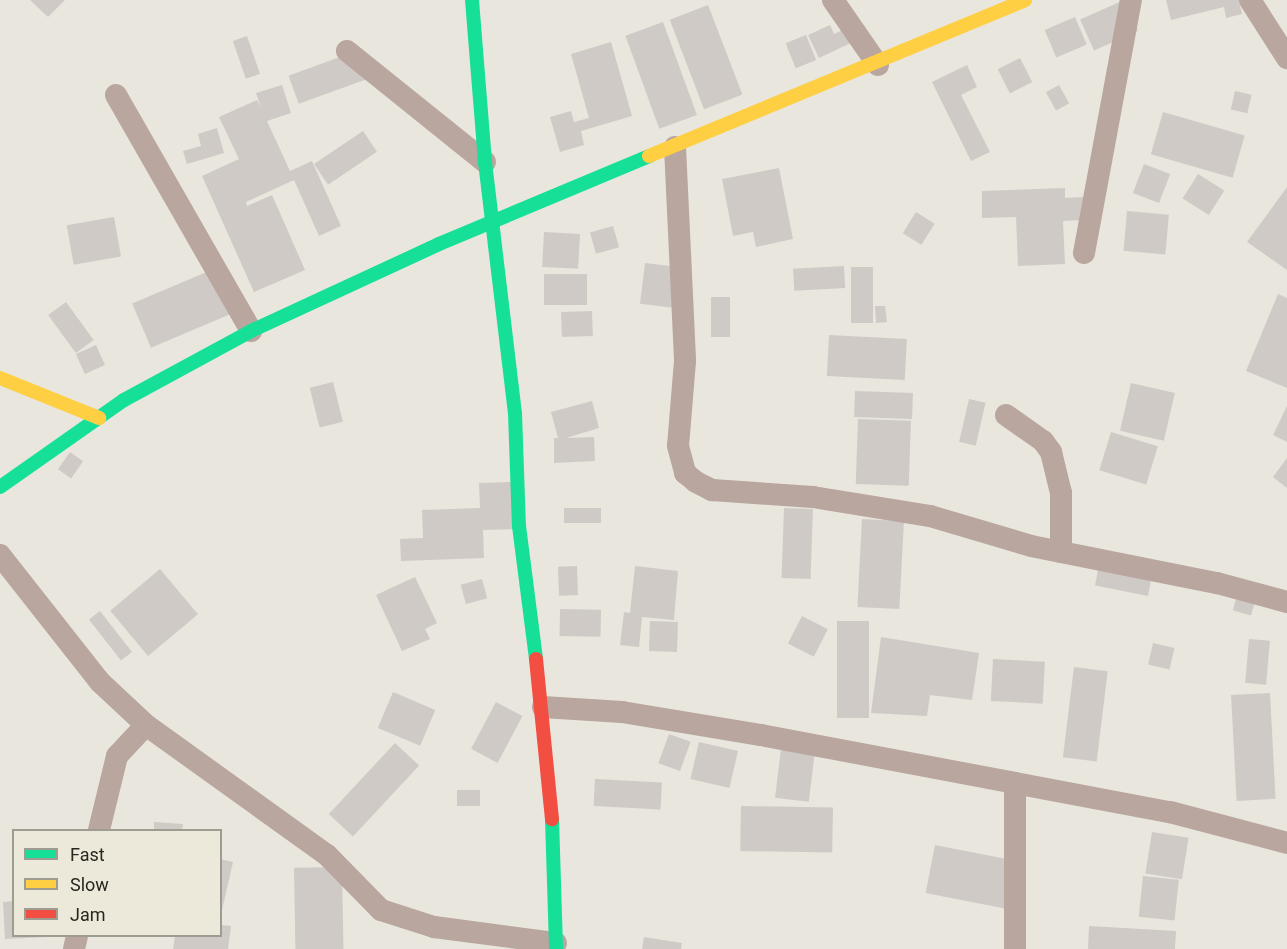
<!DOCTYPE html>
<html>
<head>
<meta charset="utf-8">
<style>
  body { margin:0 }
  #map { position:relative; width:1287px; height:949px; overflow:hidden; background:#e9e6de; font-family:Roboto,sans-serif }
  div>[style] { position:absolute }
  .building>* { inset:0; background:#cfcac5; transform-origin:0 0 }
  .street>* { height:22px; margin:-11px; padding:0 11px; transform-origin:11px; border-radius:11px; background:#b8a69f }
  .fast>* { height:14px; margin:-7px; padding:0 7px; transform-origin:7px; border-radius:7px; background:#16e098 }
  .slow>* { height:14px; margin:-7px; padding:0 7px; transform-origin:7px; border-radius:7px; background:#ffcf43 }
  .jam>* { height:14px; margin:-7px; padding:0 7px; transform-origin:7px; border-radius:7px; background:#f24e42 }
  span { translate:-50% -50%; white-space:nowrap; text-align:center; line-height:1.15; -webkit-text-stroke:5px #ede9da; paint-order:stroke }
  .legend { position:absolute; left:12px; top:829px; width:210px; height:108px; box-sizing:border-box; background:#ede9da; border:2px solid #9e9b90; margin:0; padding:8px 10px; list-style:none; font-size:18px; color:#272620 }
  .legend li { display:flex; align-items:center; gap:12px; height:30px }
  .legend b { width:30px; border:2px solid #9e9b90 }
</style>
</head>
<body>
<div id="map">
  <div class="building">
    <i style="clip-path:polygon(30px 0,65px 0,48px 17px)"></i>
    <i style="left:1124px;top:0;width:34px;height:48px;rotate:66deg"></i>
    <i style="clip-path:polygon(1166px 0,1239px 0,1242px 14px,1226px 18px,1224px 7px,1171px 20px)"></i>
    <i style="left:708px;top:5px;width:96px;height:41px;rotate:69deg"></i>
    <i style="left:1075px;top:17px;width:30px;height:33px;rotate:67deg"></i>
    <i style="left:663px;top:22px;width:99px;height:40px;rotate:70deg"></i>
    <i style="clip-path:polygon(830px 25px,834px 34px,849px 27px,855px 41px,819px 58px,808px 35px)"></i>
    <i style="left:806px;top:35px;width:27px;height:22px;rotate:68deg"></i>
    <i style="left:247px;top:36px;width:40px;height:15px;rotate:71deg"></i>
    <i style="clip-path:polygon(611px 42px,632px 116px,581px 131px,584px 145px,560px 152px,550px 117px,571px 111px,574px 122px,589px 118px,571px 54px)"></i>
    <i style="left:359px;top:50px;width:30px;height:75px;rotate:70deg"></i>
    <i style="left:1020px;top:58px;width:27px;height:25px;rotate:63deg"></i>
    <i style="clip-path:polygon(967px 65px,977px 87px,961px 95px,990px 152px,971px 161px,932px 82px)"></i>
    <i style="clip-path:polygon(282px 85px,291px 113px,267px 121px,290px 171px,312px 161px,341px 226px,319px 236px,294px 180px,246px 202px,247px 206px,272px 195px,305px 270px,254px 292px,202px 176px,239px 159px,219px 117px,257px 100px,261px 108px,256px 93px)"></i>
    <i style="left:1059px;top:85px;width:21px;height:15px;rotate:61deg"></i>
    <i style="left:1235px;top:91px;width:17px;height:19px;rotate:13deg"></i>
    <i style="left:1163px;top:112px;width:85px;height:44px;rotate:16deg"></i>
    <i style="clip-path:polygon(217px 128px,224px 153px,187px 164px,183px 151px,201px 146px,198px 134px)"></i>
    <i style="left:363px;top:131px;width:25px;height:59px;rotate:56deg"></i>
    <i style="left:1144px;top:164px;width:28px;height:31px;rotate:21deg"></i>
    <i style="clip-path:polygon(779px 168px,793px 239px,756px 247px,753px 232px,733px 236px,722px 179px)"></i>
    <i style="left:1198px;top:174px;width:31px;height:29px;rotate:32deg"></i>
    <i style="clip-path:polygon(1287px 187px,1287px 270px,1247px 242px)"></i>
    <i style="clip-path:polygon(1065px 188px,1065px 198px,1084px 197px,1084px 220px,1063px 221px,1065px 264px,1018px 266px,1016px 217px,982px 218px,982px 191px)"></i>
    <i style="left:1127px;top:211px;width:42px;height:40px;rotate:5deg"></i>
    <i style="left:916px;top:212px;width:22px;height:25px;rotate:32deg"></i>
    <i style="left:114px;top:217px;width:40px;height:48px;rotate:80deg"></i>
    <i style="left:613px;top:226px;width:22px;height:24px;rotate:74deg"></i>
    <i style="left:544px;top:232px;width:36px;height:35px;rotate:3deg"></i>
    <i style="left:645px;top:263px;width:35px;height:41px;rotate:7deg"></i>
    <i style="left:844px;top:266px;width:22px;height:51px;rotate:87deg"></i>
    <i style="left:851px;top:267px;width:22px;height:56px"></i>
    <i style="left:216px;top:268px;width:48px;height:91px;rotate:67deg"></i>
    <i style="left:544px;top:274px;width:43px;height:31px"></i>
    <i style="clip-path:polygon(1278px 294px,1287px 298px,1287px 388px,1246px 371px)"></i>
    <i style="left:711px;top:297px;width:19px;height:40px"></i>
    <i style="left:66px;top:302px;width:47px;height:22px;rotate:54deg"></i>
    <i style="clip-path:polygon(875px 306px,885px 306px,887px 322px,876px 323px)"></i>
    <i style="left:592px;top:311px;width:25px;height:31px;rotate:88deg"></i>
    <i style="left:829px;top:335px;width:78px;height:41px;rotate:3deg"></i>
    <i style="left:96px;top:345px;width:22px;height:22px;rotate:66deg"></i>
    <i style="left:333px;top:382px;width:41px;height:24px;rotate:76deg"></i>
    <i style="left:1131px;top:383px;width:45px;height:49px;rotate:13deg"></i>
    <i style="left:855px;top:391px;width:58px;height:26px;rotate:2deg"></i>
    <i style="left:969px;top:399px;width:17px;height:44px;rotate:13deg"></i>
    <i style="clip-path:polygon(592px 401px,599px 428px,566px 438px,594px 437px,595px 461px,554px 463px,554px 438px,558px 438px,551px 412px)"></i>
    <i style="clip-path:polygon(1287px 406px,1287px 442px,1273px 435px)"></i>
    <i style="left:858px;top:419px;width:53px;height:65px;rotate:2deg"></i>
    <i style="left:1111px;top:432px;width:49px;height:40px;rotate:17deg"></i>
    <i style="left:70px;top:452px;width:16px;height:21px;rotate:35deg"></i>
    <i style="clip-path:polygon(1287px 458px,1287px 488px,1273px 477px)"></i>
    <i style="clip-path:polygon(512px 482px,514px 529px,483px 530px,484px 558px,401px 561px,400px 539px,423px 538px,422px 510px,480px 508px,479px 483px)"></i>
    <i style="left:601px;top:508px;width:15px;height:37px;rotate:90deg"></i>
    <i style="left:784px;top:508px;width:29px;height:70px;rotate:2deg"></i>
    <i style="left:862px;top:519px;width:42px;height:88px;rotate:3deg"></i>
    <i style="left:1099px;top:565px;width:54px;height:21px;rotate:11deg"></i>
    <i style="left:577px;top:566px;width:29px;height:19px;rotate:88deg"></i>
    <i style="clip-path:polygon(635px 566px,678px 571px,674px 620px,642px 617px,639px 647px,620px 645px,624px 612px,630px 613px)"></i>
    <i style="left:160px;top:569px;width:59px;height:65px;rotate:50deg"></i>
    <i style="clip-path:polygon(415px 577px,437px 623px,425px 629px,430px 639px,402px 651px,376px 595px)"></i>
    <i style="left:482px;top:579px;width:20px;height:22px;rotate:75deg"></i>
    <i style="left:1238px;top:592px;width:19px;height:19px;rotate:16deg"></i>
    <i style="left:560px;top:609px;width:41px;height:27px;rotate:1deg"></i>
    <i style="left:100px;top:611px;width:52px;height:14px;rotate:52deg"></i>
    <i style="left:802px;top:616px;width:29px;height:31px;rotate:27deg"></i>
    <i style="left:650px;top:621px;width:28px;height:30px;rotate:2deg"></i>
    <i style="left:837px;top:621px;width:32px;height:97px"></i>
    <i style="clip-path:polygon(881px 637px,979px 653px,972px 700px,930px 695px,927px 716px,871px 713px)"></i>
    <i style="left:1249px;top:639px;width:21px;height:44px;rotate:5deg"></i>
    <i style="left:1153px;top:643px;width:22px;height:22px;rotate:13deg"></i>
    <i style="left:993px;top:659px;width:52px;height:42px;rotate:3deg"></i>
    <i style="left:1074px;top:667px;width:34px;height:91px;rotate:7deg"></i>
    <i style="left:393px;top:692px;width:46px;height:39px;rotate:23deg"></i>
    <i style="left:1270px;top:693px;width:106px;height:39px;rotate:87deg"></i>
    <i style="left:496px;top:702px;width:30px;height:53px;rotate:28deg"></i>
    <i style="left:669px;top:734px;width:23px;height:31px;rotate:20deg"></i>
    <i style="left:699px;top:742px;width:40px;height:38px;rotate:13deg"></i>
    <i style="left:395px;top:743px;width:33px;height:97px;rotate:43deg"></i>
    <i style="left:781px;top:749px;width:34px;height:49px;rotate:7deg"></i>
    <i style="left:595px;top:779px;width:67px;height:27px;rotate:3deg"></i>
    <i style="left:457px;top:790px;width:23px;height:16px"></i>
    <i style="left:741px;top:806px;width:92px;height:45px;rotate:1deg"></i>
    <i style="clip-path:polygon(154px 822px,183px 824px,182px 830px,154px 830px)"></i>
    <i style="left:1152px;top:832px;width:37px;height:42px;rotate:9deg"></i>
    <i style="left:935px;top:845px;width:87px;height:49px;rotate:11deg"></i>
    <i style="clip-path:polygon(220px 859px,233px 862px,222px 910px,220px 910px)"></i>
    <i style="left:342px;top:867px;width:82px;height:48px;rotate:89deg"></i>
    <i style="left:1143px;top:876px;width:36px;height:41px;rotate:6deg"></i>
    <i style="clip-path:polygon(14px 901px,14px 936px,47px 937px,5px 939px,3px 902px)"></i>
    <i style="clip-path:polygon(220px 925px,231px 926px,228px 949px,173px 949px,175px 936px,220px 936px)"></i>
    <i style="clip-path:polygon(1089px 926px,1176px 931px,1175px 949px,1088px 949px)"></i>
    <i style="clip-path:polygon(644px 937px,682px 943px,681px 949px,642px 949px)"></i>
  </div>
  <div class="street">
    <i style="left:833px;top:0;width:79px;rotate:55.3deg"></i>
    <i style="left:1250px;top:0;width:69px;rotate:57.5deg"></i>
    <i style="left:347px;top:51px;width:177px;rotate:38.8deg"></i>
    <i style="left:116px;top:95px;width:272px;rotate:60.2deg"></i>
    <i style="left:675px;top:147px;width:214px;rotate:87.3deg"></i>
    <i style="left:685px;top:361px;width:85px;rotate:94.7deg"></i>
    <i style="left:678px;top:446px;width:28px;rotate:75deg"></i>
    <i style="left:685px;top:473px;width:14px;rotate:39deg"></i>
    <i style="left:696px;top:482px;width:18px;rotate:27deg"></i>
    <i style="left:712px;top:490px;width:101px;rotate:4deg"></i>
    <i style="left:813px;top:497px;width:119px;rotate:9.2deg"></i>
    <i style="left:930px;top:516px;width:105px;rotate:16.5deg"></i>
    <i style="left:1031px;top:546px;width:190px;rotate:11.3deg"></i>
    <i style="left:1217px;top:583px;width:73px;rotate:15.2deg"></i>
    <i style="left:1084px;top:253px;width:257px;rotate:-79.5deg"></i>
    <i style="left:1006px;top:415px;width:45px;rotate:35.1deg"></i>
    <i style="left:1043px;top:441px;width:14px;rotate:54deg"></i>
    <i style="left:1051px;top:452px;width:42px;rotate:76.3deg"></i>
    <i style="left:1061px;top:493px;width:59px;rotate:90deg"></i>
    <i style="left:0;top:555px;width:162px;rotate:51.8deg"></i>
    <i style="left:100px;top:682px;width:63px;rotate:43.1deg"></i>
    <i style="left:146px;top:725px;width:223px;rotate:35.7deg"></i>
    <i style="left:327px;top:855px;width:77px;rotate:45.5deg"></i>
    <i style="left:381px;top:910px;width:56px;rotate:17.8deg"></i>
    <i style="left:434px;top:927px;width:123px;rotate:7.5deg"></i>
    <i style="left:543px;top:707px;width:79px;rotate:3.6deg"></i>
    <i style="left:622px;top:712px;width:141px;rotate:9.4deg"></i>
    <i style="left:761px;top:735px;width:416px;rotate:10.7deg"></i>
    <i style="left:1170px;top:812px;width:121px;rotate:14.8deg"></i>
    <i style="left:99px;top:830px;width:76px;rotate:-76.3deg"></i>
    <i style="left:117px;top:756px;width:42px;rotate:-46.9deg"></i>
    <i style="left:74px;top:949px;width:13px;rotate:-77deg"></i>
    <i style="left:1015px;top:949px;width:166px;rotate:-90deg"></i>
  </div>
  <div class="fast">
    <i style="left:472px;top:0;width:163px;rotate:85.4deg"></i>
    <i style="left:485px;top:162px;width:253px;rotate:83.2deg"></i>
    <i style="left:515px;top:413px;width:113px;rotate:88deg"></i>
    <i style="left:519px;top:526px;width:134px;rotate:82.7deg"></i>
    <i style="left:0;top:487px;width:151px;rotate:-35.1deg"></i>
    <i style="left:124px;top:400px;width:145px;rotate:-28.5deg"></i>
    <i style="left:251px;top:331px;width:207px;rotate:-24.8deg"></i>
    <i style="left:439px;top:244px;width:228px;rotate:-22.7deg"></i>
    <i style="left:552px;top:819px;width:130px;rotate:88.2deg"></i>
  </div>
  <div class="slow">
    <i style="left:649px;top:156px;width:407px;rotate:-22.5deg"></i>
    <i style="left:0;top:378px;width:107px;rotate:22deg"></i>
  </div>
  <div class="jam">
    <i style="left:536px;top:659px;width:161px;rotate:84.3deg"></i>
  </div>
  <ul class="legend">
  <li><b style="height:8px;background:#16e098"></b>Fast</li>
  <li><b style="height:8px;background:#ffcf43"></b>Slow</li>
  <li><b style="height:8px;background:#f24e42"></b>Jam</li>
  </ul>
</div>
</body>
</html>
